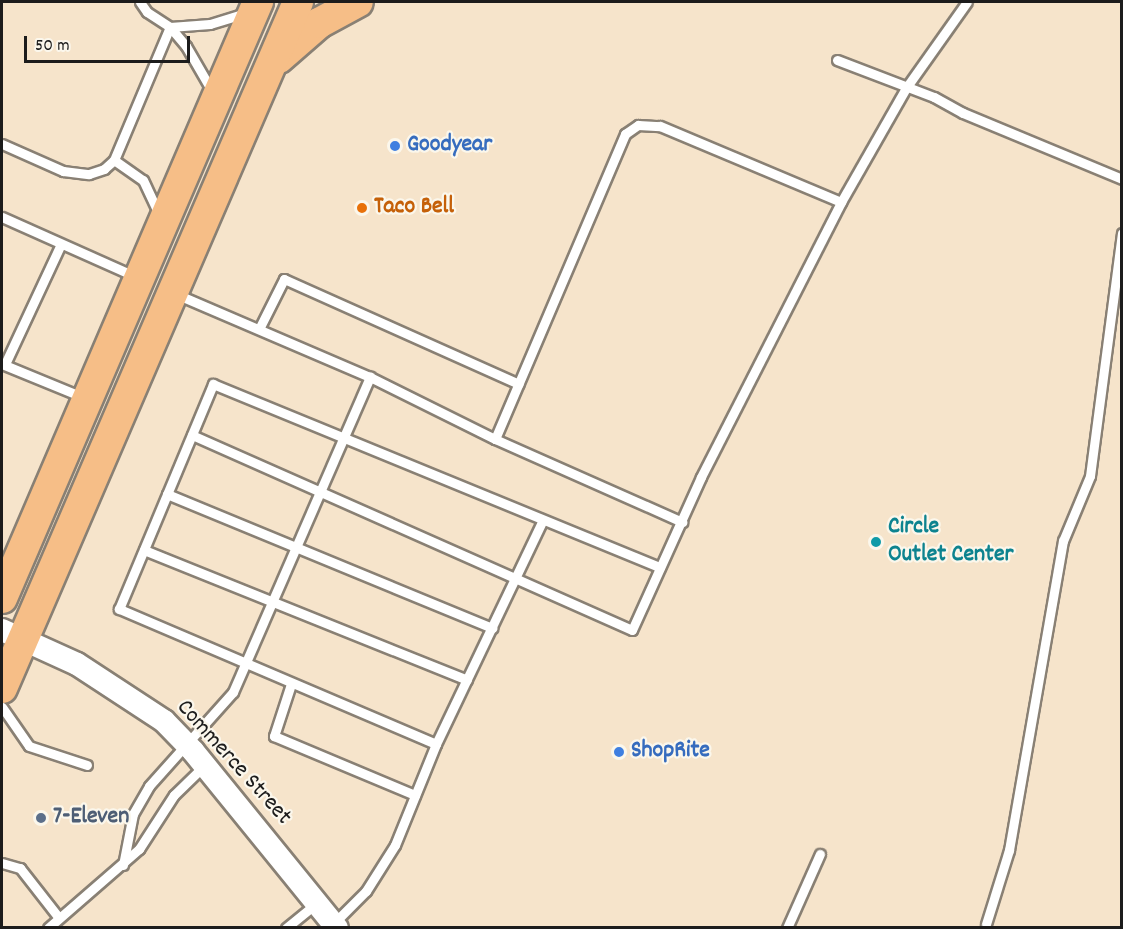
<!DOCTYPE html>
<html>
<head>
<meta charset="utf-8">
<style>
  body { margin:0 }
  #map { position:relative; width:1123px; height:929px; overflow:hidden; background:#f6e4cb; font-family:Dekko,sans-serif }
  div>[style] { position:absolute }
  .roads { filter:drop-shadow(2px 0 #898074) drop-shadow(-2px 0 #898074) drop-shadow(0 2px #898074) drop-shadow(0 -2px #898074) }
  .service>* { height:9px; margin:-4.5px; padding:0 4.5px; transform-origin:4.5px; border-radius:4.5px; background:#fff }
  .tertiary>* { height:22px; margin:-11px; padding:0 11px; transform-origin:11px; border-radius:11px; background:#fff }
  .trunk>* { height:30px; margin:-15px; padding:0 15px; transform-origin:15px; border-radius:15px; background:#f6be87 }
  .dots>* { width:16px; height:16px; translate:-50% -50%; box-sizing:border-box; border:3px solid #fbf7ec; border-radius:50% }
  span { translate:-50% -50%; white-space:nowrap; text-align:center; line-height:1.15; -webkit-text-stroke:4.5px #fbf7ec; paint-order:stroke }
  .shop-label { font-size:24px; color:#366cbe; font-weight:700 }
  .left { translate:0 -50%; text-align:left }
  .food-label { font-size:24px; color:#c56008; font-weight:700 }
  .culture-label { font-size:24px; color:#0d838f; font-weight:700 }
  .street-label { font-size:24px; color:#1c1c1c }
  .service-label { font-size:24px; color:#4e5e75; font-weight:700 }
  .frame { position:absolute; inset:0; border:3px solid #1c1c1c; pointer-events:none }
  .scale { position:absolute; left:24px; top:36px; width:166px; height:27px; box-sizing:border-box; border:3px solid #1c1c1c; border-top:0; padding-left:8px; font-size:18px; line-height:21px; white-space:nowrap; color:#1c1c1c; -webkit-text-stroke:4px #fbf7ec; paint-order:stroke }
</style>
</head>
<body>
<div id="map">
  <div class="roads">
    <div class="service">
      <i style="left:140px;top:2px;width:12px;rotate:55deg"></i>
      <i style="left:147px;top:12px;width:27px;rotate:33deg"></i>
      <i style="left:170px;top:27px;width:25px;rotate:50deg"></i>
      <i style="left:186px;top:46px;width:52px;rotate:60deg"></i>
      <i style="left:170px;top:27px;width:40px;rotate:-4.3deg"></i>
      <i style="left:210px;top:24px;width:38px;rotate:-17deg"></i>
      <i style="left:837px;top:60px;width:104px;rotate:20.9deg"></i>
      <i style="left:934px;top:97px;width:33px;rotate:29deg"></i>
      <i style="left:963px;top:113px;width:172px;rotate:22.5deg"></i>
      <i style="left:2px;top:144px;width:67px;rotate:23.9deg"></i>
      <i style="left:63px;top:171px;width:26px;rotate:7deg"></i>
      <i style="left:89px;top:174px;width:16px;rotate:-18deg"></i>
      <i style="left:104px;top:169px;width:13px;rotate:-42deg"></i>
      <i style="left:114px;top:160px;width:144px;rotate:-67.2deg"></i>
      <i style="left:114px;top:160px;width:35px;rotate:35deg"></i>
      <i style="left:143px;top:180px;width:38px;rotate:65deg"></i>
      <i style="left:2px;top:217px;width:148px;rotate:24deg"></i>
      <i style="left:176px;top:294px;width:211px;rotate:23.2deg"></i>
      <i style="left:370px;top:377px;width:140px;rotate:26.4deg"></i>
      <i style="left:495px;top:439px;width:205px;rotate:23.9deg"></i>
      <i style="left:259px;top:329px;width:56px;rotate:-63.4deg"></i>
      <i style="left:284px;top:279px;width:257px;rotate:24.1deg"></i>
      <i style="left:2px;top:364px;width:90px;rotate:22.3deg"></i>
      <i style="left:5px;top:364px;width:132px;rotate:-65deg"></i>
      <i style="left:192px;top:435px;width:481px;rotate:23.9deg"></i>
      <i style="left:632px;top:630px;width:168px;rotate:-65.7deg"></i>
      <i style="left:701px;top:477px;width:309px;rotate:-63deg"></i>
      <i style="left:841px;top:202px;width:131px;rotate:-60.3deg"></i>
      <i style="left:906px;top:88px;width:105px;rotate:-54.7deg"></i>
      <i style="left:495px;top:439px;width:332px;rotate:-66.9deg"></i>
      <i style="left:625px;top:134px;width:16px;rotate:-35deg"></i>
      <i style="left:638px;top:125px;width:22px;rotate:3deg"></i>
      <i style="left:660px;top:126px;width:196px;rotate:22.8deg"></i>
      <i style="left:167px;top:494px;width:352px;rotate:22.4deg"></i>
      <i style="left:144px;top:550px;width:348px;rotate:21.9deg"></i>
      <i style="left:291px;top:684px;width:55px;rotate:108.1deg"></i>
      <i style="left:274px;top:736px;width:153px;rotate:22.7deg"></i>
      <i style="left:2px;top:707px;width:47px;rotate:55.3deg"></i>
      <i style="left:29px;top:746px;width:61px;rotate:18.1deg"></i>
      <i style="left:436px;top:744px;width:345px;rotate:-156.9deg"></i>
      <i style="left:119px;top:609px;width:244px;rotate:-67.3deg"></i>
      <i style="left:213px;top:384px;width:483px;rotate:22.3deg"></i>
      <i style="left:2px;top:863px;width:19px;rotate:16deg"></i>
      <i style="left:20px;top:868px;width:63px;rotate:52deg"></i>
      <i style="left:123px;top:865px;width:52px;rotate:-78.9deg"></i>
      <i style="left:133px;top:814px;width:32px;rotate:-60deg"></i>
      <i style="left:149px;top:786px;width:126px;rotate:-48.2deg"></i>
      <i style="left:233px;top:692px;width:344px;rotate:-66.5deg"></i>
      <i style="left:334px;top:923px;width:45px;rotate:-45deg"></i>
      <i style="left:366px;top:891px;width:54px;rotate:-57.8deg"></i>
      <i style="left:395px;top:845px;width:109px;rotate:-67.9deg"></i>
      <i style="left:436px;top:744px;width:248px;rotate:-64.5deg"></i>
      <i style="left:986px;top:924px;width:77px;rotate:-72.7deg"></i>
      <i style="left:1009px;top:850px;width:314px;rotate:-80.1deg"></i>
      <i style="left:1063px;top:541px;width:70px;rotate:-67.4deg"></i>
      <i style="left:1090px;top:476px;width:245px;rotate:-82.5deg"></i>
      <i style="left:48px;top:928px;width:121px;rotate:-41deg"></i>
      <i style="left:139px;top:849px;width:64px;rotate:-57.1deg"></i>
      <i style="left:174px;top:795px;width:43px;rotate:-44.1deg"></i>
      <i style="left:286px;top:928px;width:40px;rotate:-39deg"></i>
      <i style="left:787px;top:928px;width:81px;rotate:-66deg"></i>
    </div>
    <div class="tertiary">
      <i style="left:2px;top:630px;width:82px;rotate:24.4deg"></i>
      <i style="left:77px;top:664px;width:104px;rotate:33.2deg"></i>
      <i style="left:164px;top:721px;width:42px;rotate:46deg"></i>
      <i style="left:193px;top:751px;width:228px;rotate:50.9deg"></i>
    </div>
    <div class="trunk">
      <i style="left:279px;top:58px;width:53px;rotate:-41.2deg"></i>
      <i style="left:319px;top:23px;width:44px;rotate:-28.3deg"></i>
      <i style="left:2px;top:598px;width:649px;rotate:-66.76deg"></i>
      <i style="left:2px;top:688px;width:747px;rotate:-66.66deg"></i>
    </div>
  </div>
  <div class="dots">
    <i style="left:395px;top:146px;background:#3f7fe0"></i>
    <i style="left:362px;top:208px;background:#e8710a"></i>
    <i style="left:876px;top:542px;background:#0f9aa8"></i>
    <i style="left:619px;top:752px;background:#3f7fe0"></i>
    <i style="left:41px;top:818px;background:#5c6f8a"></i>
  </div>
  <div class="shop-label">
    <span class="left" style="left:407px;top:146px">Goodyear</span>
    <span class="left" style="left:631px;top:752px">ShopRite</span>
  </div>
  <div class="food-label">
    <span class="left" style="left:374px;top:208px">Taco Bell</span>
  </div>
  <div class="culture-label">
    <span class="left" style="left:888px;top:542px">Circle<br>Outlet Center</span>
  </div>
  <div class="street-label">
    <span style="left:233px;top:763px;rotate:48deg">Commerce Street</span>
  </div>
  <div class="service-label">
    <span class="left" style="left:53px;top:818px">7-Eleven</span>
  </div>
  <div class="frame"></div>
  <div class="scale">50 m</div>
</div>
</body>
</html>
